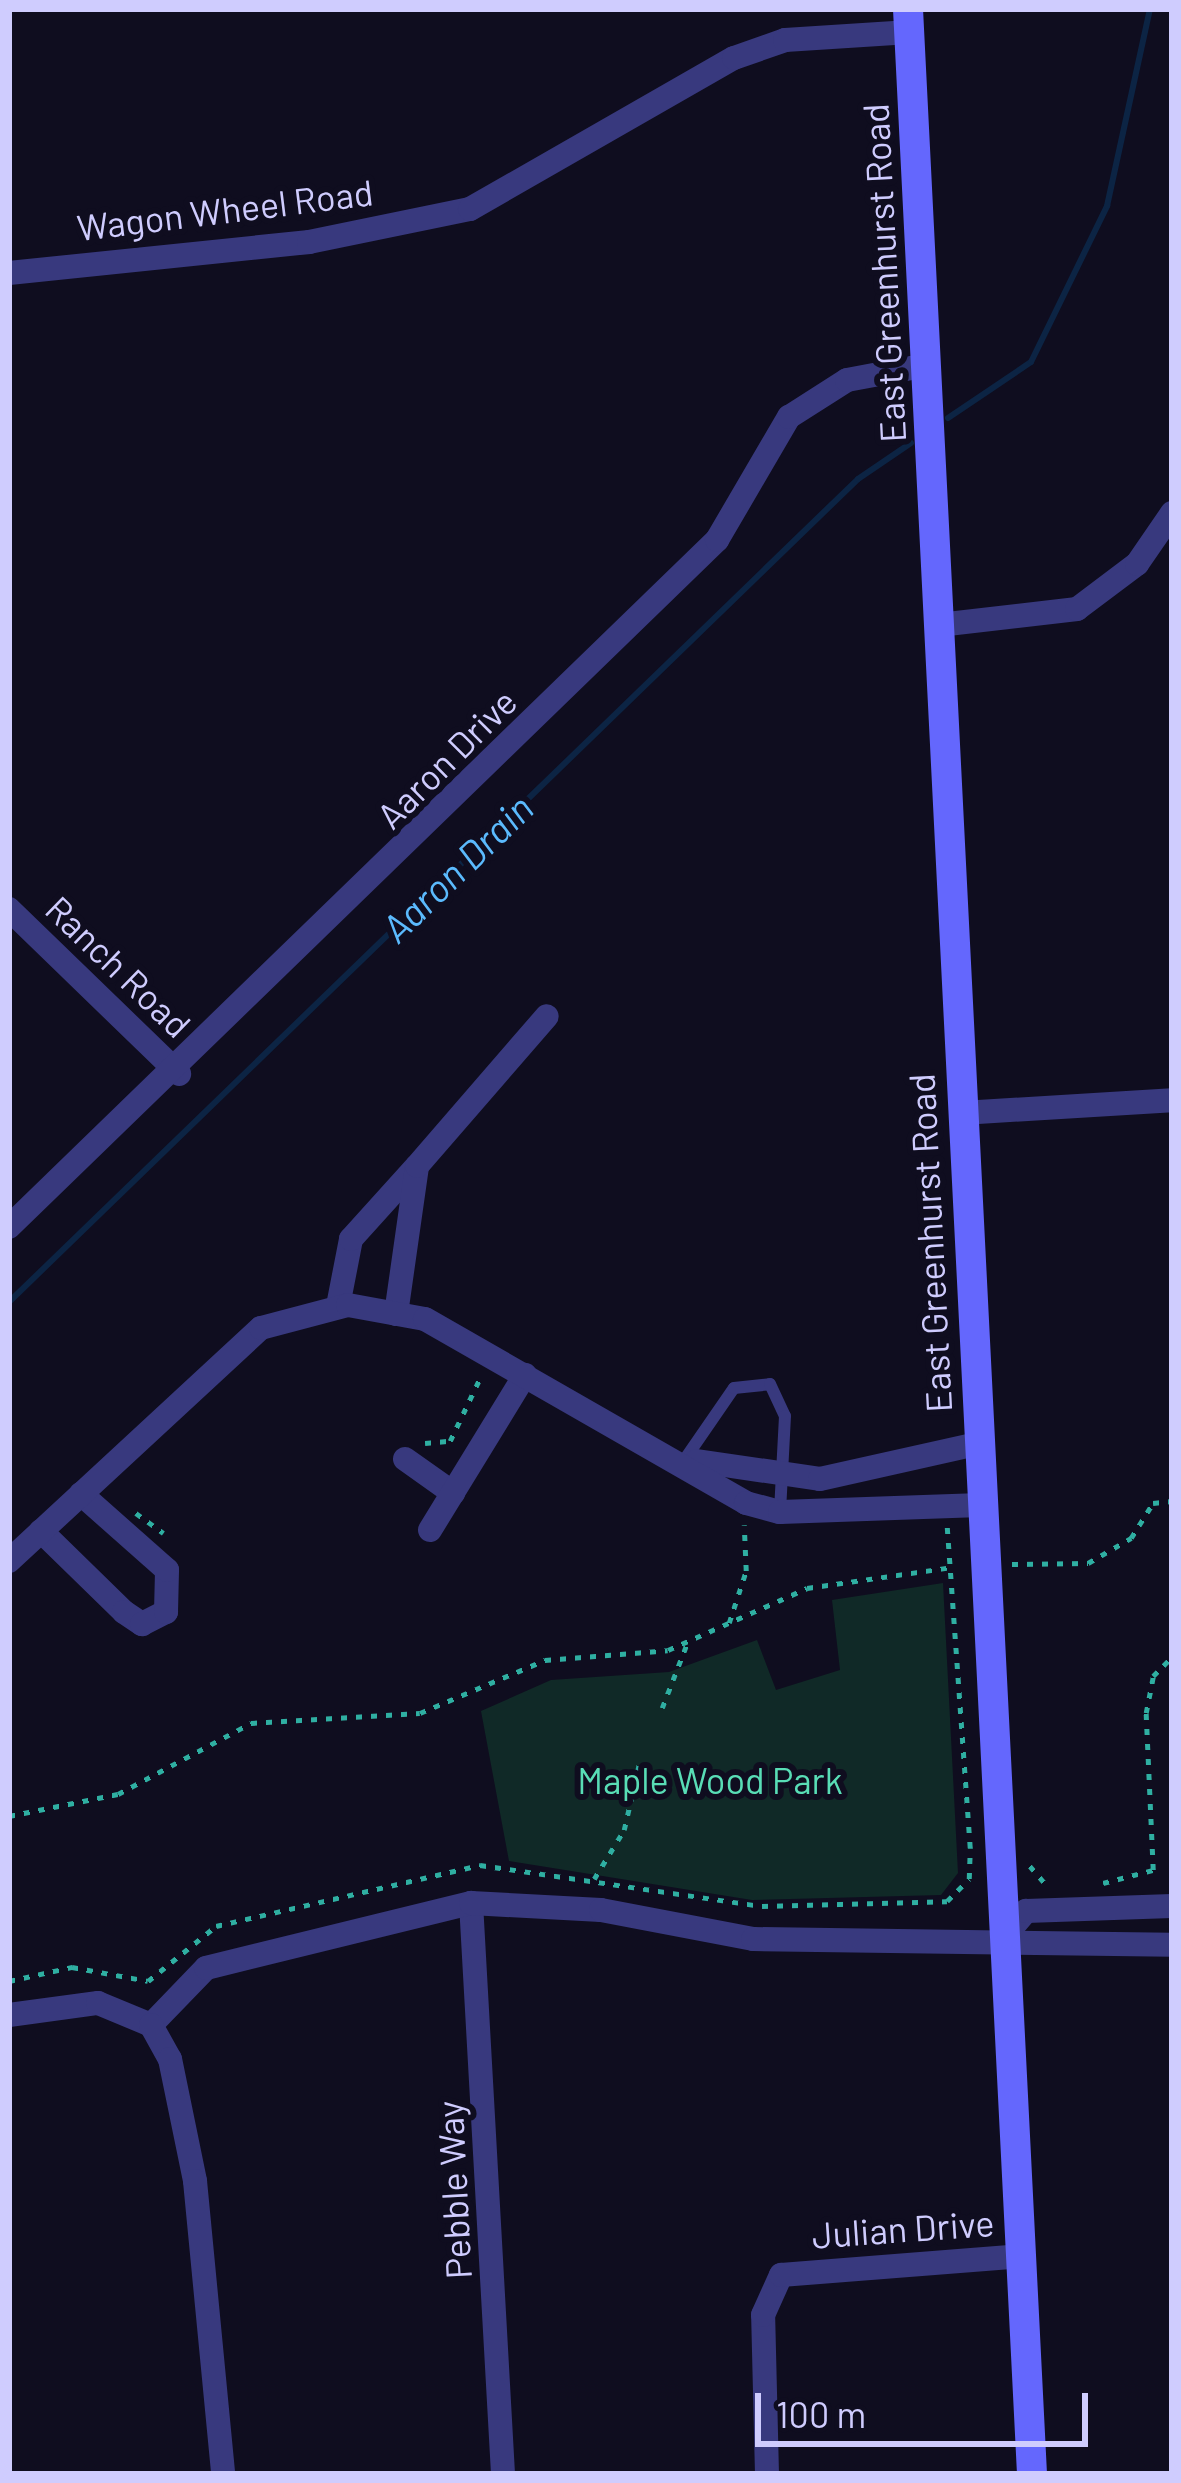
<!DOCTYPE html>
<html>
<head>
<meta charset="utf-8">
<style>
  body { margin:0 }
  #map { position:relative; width:1181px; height:2483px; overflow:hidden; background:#0f0d1f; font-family:Barlow,sans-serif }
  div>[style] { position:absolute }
  .green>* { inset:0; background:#102927 }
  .stream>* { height:6px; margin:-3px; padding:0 3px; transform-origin:3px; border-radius:3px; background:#0c2444 }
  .path>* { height:4.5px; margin-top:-2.25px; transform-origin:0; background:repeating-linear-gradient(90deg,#2fafa2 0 6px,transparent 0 15px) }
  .service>* { height:12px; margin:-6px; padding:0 6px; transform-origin:6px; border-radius:6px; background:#38397e }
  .minor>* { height:24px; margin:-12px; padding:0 12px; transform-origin:12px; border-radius:12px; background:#38397e }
  .secondary>* { height:30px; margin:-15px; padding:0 15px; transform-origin:15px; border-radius:15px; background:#6467fd }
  span { translate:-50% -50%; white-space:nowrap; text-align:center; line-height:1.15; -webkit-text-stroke:12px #0f0d1f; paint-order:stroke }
  .street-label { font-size:36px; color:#cfccfe }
  .park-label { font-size:36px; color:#59ddb6 }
  .water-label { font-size:39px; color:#5bbafd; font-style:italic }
  .frame { position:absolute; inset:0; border:12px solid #cfccfe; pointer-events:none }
  .scale { position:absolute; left:755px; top:2393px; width:333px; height:54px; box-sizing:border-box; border:6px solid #cfccfe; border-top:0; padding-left:15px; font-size:36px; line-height:42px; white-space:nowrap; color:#cfccfe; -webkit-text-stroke:9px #0f0d1f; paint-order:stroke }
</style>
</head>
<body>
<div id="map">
  <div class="green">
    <i style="clip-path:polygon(943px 1583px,958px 1873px,941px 1895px,752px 1900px,509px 1861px,481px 1711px,551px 1680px,669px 1672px,757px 1640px,776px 1690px,840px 1670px,832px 1600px)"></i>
  </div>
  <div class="stream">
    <i style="left:948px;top:418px;width:100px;rotate:-34deg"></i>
    <i style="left:1031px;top:362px;width:174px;rotate:-64deg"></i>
    <i style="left:1107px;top:206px;width:202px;rotate:-77.7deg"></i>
    <i style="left:9px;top:1302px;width:1182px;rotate:-44.11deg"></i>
    <i style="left:858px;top:479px;width:64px;rotate:-34.2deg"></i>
  </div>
  <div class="path">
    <i style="left:425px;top:1443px;width:25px;rotate:-5deg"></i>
    <i style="left:450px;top:1441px;width:70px;rotate:-64.5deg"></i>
    <i style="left:136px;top:1513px;width:34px;rotate:36deg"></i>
    <i style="left:1012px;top:1564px;width:76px;rotate:-0.8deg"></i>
    <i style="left:1088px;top:1563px;width:50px;rotate:-30.2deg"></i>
    <i style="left:1131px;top:1538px;width:41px;rotate:-57.8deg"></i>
    <i style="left:1153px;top:1503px;width:19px;rotate:-6deg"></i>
    <i style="left:729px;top:1623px;width:55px;rotate:-71.9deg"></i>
    <i style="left:746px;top:1571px;width:46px;rotate:-92.5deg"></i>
    <i style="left:662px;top:1708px;width:72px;rotate:-68.8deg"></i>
    <i style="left:9px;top:1816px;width:111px;rotate:-11.4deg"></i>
    <i style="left:118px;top:1794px;width:151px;rotate:-28.1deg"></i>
    <i style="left:251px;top:1723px;width:169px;rotate:-3.4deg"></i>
    <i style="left:420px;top:1713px;width:136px;rotate:-23deg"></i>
    <i style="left:545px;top:1660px;width:123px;rotate:-4.6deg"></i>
    <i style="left:668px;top:1650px;width:152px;rotate:-24deg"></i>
    <i style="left:807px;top:1588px;width:148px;rotate:-8.2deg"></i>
    <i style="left:1030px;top:1866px;width:29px;rotate:49deg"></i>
    <i style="left:594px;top:1879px;width:57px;rotate:-58.5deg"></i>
    <i style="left:624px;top:1830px;width:72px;rotate:-77.1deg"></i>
    <i style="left:1103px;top:1883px;width:52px;rotate:-14.6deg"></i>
    <i style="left:1153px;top:1870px;width:157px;rotate:-92.6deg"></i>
    <i style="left:1146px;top:1713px;width:38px;rotate:-79deg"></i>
    <i style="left:1153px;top:1676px;width:27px;rotate:-45deg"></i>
    <i style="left:9px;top:1981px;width:65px;rotate:-12.5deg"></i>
    <i style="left:72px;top:1967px;width:77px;rotate:10.4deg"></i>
    <i style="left:148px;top:1981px;width:87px;rotate:-39deg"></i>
    <i style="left:216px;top:1926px;width:271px;rotate:-13deg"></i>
    <i style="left:480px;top:1865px;width:285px;rotate:8.3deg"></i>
    <i style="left:762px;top:1906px;width:185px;rotate:-1.5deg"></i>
    <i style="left:947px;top:1901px;width:31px;rotate:-45deg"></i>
    <i style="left:969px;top:1879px;width:31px;rotate:-88deg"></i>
    <i style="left:970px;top:1848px;width:322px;rotate:-94.1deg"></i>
  </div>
  <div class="service">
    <i style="left:685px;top:1459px;width:86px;rotate:-55.4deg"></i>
    <i style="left:734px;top:1388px;width:36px;rotate:-6deg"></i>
    <i style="left:770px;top:1384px;width:35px;rotate:65deg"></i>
    <i style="left:785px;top:1416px;width:95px;rotate:93deg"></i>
  </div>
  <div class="minor">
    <i style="left:9px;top:273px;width:302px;rotate:-5.9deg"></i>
    <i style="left:309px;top:242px;width:164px;rotate:-11.6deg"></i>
    <i style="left:470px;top:209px;width:304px;rotate:-29.8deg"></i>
    <i style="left:734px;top:58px;width:54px;rotate:-19.4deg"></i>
    <i style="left:785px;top:40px;width:125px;rotate:-3.7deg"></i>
    <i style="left:939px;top:625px;width:139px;rotate:-6.6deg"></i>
    <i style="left:1077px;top:609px;width:75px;rotate:-36.9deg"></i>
    <i style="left:1137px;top:564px;width:62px;rotate:-55.5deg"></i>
    <i style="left:9px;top:909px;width:237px;rotate:44.1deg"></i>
    <i style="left:962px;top:1113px;width:210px;rotate:-3.5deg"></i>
    <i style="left:9px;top:1227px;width:987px;rotate:-44.14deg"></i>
    <i style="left:717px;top:540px;width:143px;rotate:-59.7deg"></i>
    <i style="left:789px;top:417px;width:69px;rotate:-32.5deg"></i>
    <i style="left:847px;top:380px;width:81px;rotate:-10.6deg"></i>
    <i style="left:338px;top:1306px;width:68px;rotate:-79deg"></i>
    <i style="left:351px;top:1239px;width:97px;rotate:-47.9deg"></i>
    <i style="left:396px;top:1314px;width:149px;rotate:-81.9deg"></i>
    <i style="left:417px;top:1166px;width:198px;rotate:-49.1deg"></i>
    <i style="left:405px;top:1459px;width:59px;rotate:35.3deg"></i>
    <i style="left:697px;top:1461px;width:124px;rotate:8.3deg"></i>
    <i style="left:820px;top:1479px;width:161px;rotate:-12.6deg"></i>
    <i style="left:430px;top:1530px;width:182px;rotate:-58.5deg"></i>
    <i style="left:41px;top:1531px;width:116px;rotate:44.3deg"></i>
    <i style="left:124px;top:1612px;width:22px;rotate:34deg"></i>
    <i style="left:142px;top:1624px;width:27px;rotate:-27deg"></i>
    <i style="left:166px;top:1612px;width:42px;rotate:-88.6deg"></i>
    <i style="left:167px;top:1570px;width:115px;rotate:-138.5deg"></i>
    <i style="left:9px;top:1561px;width:343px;rotate:-42.8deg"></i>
    <i style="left:261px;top:1328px;width:90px;rotate:-14.8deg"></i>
    <i style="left:348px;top:1305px;width:78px;rotate:10.3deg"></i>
    <i style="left:425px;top:1319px;width:370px;rotate:29.8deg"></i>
    <i style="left:746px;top:1503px;width:35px;rotate:15deg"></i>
    <i style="left:780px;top:1512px;width:201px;rotate:-2deg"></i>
    <i style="left:471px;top:1903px;width:572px;rotate:86.79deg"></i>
    <i style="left:1005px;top:1936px;width:33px;rotate:-50deg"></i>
    <i style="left:1026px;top:1911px;width:146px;rotate:-2deg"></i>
    <i style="left:9px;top:2015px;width:90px;rotate:-7.7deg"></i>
    <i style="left:98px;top:2003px;width:57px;rotate:22.5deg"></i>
    <i style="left:151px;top:2025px;width:79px;rotate:-46deg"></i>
    <i style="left:206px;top:1968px;width:273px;rotate:-13.8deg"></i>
    <i style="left:471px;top:1903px;width:130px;rotate:3.1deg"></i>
    <i style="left:601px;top:1910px;width:155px;rotate:10.8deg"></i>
    <i style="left:753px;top:1939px;width:419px;rotate:0.8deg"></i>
    <i style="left:151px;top:2025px;width:39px;rotate:61deg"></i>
    <i style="left:170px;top:2059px;width:125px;rotate:78.4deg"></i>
    <i style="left:195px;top:2181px;width:294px;rotate:84.5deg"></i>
    <i style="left:767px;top:2474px;width:159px;rotate:-91.4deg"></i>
    <i style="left:763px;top:2315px;width:44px;rotate:-65.8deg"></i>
    <i style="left:781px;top:2275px;width:241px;rotate:-4.5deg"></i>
  </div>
  <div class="secondary">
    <i style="left:908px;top:9px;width:2468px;rotate:87.12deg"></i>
  </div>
  <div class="street-label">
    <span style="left:225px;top:209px;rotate:-7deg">Wagon Wheel Road</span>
    <span style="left:883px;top:273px;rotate:-93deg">East Greenhurst Road</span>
    <span style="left:446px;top:758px;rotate:-45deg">Aaron Drive</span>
    <span style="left:119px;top:966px;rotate:44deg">Ranch Road</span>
    <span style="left:929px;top:1243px;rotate:-93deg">East Greenhurst Road</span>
    <span style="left:453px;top:2190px;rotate:-93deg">Pebble Way</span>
    <span style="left:903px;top:2228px;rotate:-4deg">Julian Drive</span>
  </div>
  <div class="park-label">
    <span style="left:710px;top:1780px">Maple Wood Park</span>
  </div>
  <div class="water-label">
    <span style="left:457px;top:868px;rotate:-44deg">Aaron Drain</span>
  </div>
  <div class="frame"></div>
  <div class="scale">100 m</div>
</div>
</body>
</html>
